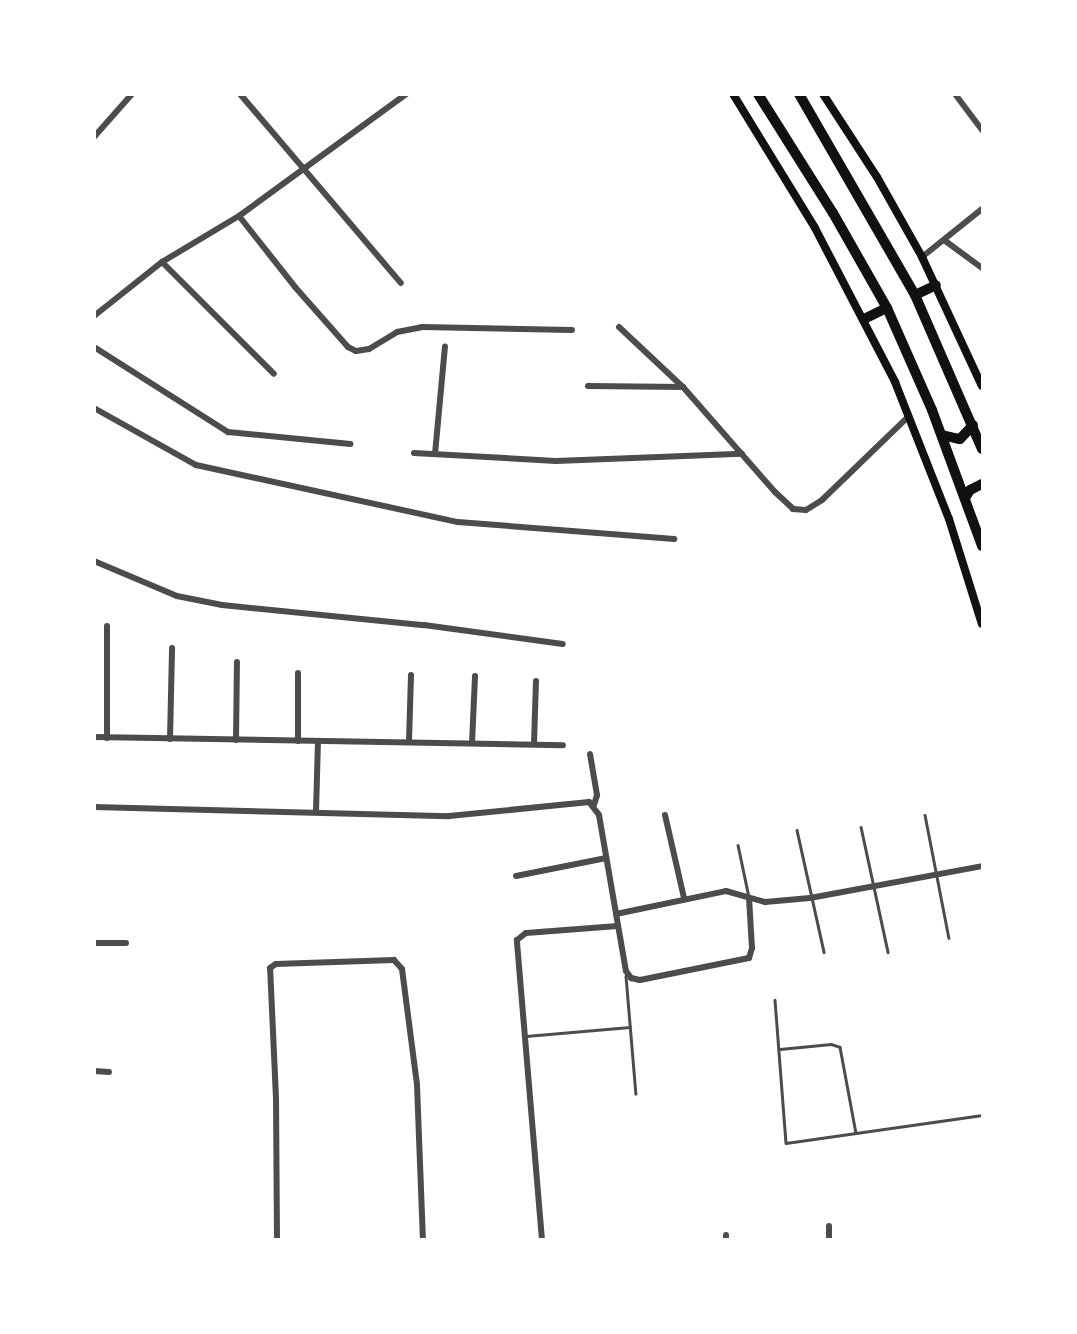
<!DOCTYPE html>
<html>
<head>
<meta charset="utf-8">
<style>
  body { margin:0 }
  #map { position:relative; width:1077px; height:1334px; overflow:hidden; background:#fff; font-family:"Archivo Narrow",sans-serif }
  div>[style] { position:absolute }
  .service>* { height:2.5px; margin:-1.25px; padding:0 1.25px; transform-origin:1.25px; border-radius:1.25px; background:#4c4c4c }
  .minor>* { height:6px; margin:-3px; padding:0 3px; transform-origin:3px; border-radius:3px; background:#4c4c4c }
  .secondary>* { height:8px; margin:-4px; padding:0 4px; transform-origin:4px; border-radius:4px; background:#111 }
  .trunk>* { height:10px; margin:-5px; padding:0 5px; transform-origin:5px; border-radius:5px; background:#111 }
  span { translate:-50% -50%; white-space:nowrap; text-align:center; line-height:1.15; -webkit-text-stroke:6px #fff; paint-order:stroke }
  .frame { position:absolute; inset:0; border:96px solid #fff; pointer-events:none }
</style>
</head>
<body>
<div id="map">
  <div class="service">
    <i style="left:925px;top:815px;width:125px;rotate:79deg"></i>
    <i style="left:861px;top:827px;width:128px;rotate:77.8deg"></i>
    <i style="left:797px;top:830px;width:125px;rotate:77.5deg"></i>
    <i style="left:738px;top:845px;width:53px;rotate:78.1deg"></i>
    <i style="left:626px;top:976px;width:118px;rotate:85.2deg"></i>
    <i style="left:775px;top:1000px;width:143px;rotate:85.6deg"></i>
    <i style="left:786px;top:1143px;width:198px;rotate:-8.1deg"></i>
    <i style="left:526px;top:1036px;width:104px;rotate:-4.9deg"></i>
    <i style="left:780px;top:1049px;width:51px;rotate:-5.6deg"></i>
    <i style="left:831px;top:1044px;width:9px;rotate:18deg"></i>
    <i style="left:840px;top:1047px;width:87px;rotate:79.5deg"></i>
  </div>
  <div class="minor">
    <i style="left:240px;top:94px;width:248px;rotate:49.6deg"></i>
    <i style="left:955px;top:94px;width:45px;rotate:53.1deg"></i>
    <i style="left:94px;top:137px;width:57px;rotate:-48.5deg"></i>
    <i style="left:239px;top:216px;width:90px;rotate:51.7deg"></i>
    <i style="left:295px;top:287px;width:80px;rotate:48.5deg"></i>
    <i style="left:348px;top:347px;width:9px;rotate:27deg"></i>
    <i style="left:356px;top:351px;width:13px;rotate:-9deg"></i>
    <i style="left:369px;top:349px;width:33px;rotate:-31deg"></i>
    <i style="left:397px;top:332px;width:25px;rotate:-11deg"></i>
    <i style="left:422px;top:327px;width:150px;rotate:1.1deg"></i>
    <i style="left:944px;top:240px;width:47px;rotate:36.4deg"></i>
    <i style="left:922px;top:257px;width:77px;rotate:-38.7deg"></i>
    <i style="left:162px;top:262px;width:158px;rotate:45deg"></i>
    <i style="left:94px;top:316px;width:87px;rotate:-38.5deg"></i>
    <i style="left:162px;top:262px;width:90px;rotate:-30.9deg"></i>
    <i style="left:239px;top:216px;width:207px;rotate:-36.1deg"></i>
    <i style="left:619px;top:327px;width:88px;rotate:43.2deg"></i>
    <i style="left:683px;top:387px;width:140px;rotate:48.8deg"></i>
    <i style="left:775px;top:492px;width:25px;rotate:43deg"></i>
    <i style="left:793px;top:509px;width:13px;rotate:4deg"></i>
    <i style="left:806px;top:510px;width:19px;rotate:-32deg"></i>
    <i style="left:822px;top:500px;width:121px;rotate:-44deg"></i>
    <i style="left:94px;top:347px;width:159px;rotate:32.4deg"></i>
    <i style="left:228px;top:432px;width:123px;rotate:5.6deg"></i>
    <i style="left:588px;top:386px;width:95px;rotate:0.6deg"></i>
    <i style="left:94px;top:408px;width:117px;rotate:29.2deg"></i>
    <i style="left:196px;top:465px;width:268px;rotate:12.3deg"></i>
    <i style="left:458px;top:522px;width:217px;rotate:4.5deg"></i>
    <i style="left:414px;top:453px;width:142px;rotate:3.2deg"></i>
    <i style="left:556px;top:461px;width:186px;rotate:-2.2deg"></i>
    <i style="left:435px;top:454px;width:108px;rotate:-84.7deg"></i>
    <i style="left:94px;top:561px;width:90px;rotate:22.9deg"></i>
    <i style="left:177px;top:596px;width:46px;rotate:11.3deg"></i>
    <i style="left:222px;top:605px;width:203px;rotate:5.7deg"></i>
    <i style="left:424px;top:625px;width:140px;rotate:7.8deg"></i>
    <i style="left:94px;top:737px;width:469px;rotate:1deg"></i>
    <i style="left:107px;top:738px;width:112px;rotate:-90deg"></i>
    <i style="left:170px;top:739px;width:91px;rotate:-88.7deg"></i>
    <i style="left:236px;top:740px;width:78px;rotate:-89.3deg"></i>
    <i style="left:298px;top:741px;width:68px;rotate:-90deg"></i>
    <i style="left:409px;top:742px;width:67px;rotate:-88.3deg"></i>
    <i style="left:472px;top:743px;width:67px;rotate:-87.4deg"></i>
    <i style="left:534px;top:744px;width:63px;rotate:-88.2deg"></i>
    <i style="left:590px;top:754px;width:42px;rotate:80.3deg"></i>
    <i style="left:597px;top:795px;width:10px;rotate:107deg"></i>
    <i style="left:94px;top:807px;width:355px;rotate:1.5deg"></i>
    <i style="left:449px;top:816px;width:141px;rotate:-5.7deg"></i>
    <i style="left:589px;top:802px;width:16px;rotate:52deg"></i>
    <i style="left:599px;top:815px;width:158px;rotate:80.2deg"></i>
    <i style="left:626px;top:971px;width:9px;rotate:54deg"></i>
    <i style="left:631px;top:978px;width:9px;rotate:13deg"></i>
    <i style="left:640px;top:980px;width:111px;rotate:-11.4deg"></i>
    <i style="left:749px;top:958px;width:10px;rotate:-73deg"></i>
    <i style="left:752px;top:948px;width:50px;rotate:-93.4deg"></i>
    <i style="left:316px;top:812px;width:71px;rotate:-88.4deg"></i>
    <i style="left:665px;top:815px;width:85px;rotate:77.1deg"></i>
    <i style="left:516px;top:876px;width:92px;rotate:-11.3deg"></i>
    <i style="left:616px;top:914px;width:112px;rotate:-11.8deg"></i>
    <i style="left:726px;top:891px;width:41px;rotate:15.8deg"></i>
    <i style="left:765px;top:902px;width:45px;rotate:-5.1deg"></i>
    <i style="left:810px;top:898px;width:175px;rotate:-10.5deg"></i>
    <i style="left:94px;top:943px;width:32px"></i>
    <i style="left:94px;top:1071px;width:15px;rotate:4deg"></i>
    <i style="left:829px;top:1226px;width:14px;rotate:90deg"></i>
    <i style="left:277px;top:1240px;width:142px;rotate:-90.4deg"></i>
    <i style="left:276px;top:1098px;width:130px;rotate:-92.6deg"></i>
    <i style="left:270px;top:968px;width:7px;rotate:-34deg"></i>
    <i style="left:276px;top:964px;width:118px;rotate:-1.9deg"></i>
    <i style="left:394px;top:960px;width:12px;rotate:48deg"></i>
    <i style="left:402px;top:969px;width:117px;rotate:82.6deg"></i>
    <i style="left:417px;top:1085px;width:155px;rotate:87.8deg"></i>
    <i style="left:542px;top:1240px;width:301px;rotate:-94.8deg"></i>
    <i style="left:517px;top:940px;width:11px;rotate:-38deg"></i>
    <i style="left:526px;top:933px;width:92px;rotate:-4.4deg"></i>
    <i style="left:726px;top:1240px;width:5px;rotate:-90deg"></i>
  </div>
  <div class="secondary">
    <i style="left:733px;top:94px;width:157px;rotate:58.5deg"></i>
    <i style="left:815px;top:228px;width:174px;rotate:62.5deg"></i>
    <i style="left:895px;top:382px;width:147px;rotate:68.5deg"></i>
    <i style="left:949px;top:519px;width:110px;rotate:72.6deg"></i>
    <i style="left:823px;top:94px;width:99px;rotate:57deg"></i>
    <i style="left:877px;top:177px;width:92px;rotate:60.6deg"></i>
    <i style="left:922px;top:257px;width:142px;rotate:65.1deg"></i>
  </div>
  <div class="trunk">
    <i style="left:758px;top:94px;width:141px;rotate:57.8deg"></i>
    <i style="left:833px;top:213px;width:109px;rotate:60.4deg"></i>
    <i style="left:887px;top:308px;width:111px;rotate:66.2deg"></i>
    <i style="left:932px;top:410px;width:145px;rotate:69.8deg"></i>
    <i style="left:799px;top:94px;width:232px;rotate:60deg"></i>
    <i style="left:915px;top:295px;width:168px;rotate:66.5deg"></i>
    <i style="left:915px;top:295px;width:23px;rotate:-25deg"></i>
    <i style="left:864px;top:319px;width:25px;rotate:-26deg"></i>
    <i style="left:942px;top:435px;width:18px;rotate:13deg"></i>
    <i style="left:960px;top:439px;width:19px;rotate:-47deg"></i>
    <i style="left:965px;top:498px;width:9px;rotate:-58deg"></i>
    <i style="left:970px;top:490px;width:13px;rotate:-27deg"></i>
  </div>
  <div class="frame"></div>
</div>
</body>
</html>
